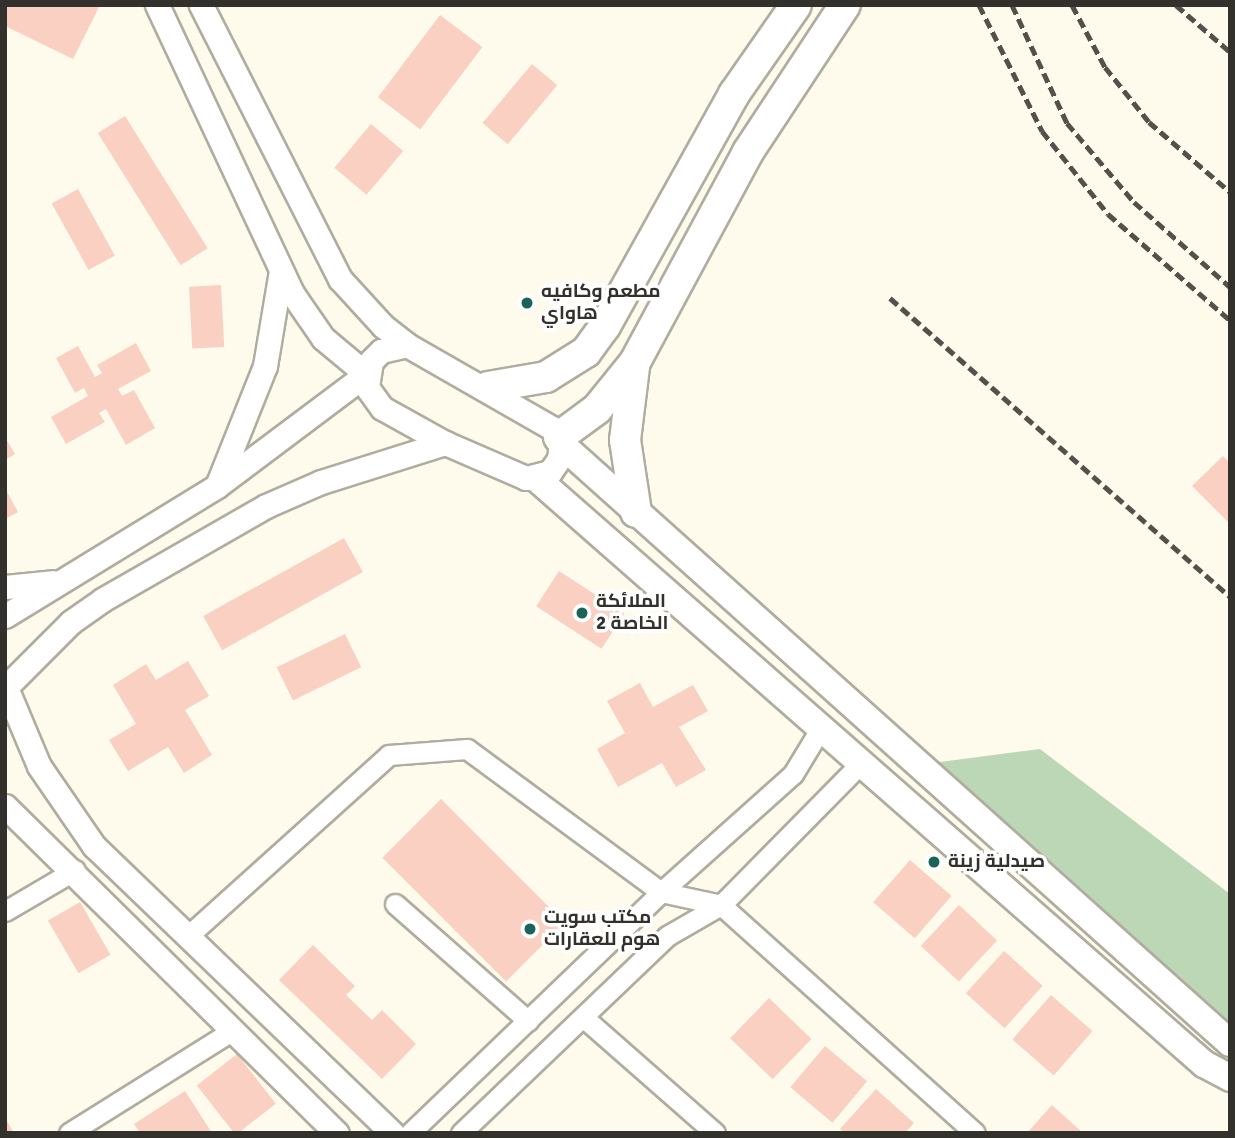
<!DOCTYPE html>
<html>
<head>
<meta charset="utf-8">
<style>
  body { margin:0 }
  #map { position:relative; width:1235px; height:1138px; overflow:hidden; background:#fefbec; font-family:Signika,Cairo,sans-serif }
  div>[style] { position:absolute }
  .green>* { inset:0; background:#bcd7b6 }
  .building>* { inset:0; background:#f9d0c1; transform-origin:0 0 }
  .roads { filter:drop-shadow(2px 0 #b0ad9f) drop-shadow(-2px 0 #b0ad9f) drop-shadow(0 2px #b0ad9f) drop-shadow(0 -2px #b0ad9f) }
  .minor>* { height:19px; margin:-9.5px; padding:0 9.5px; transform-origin:9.5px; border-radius:9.5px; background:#fff }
  .tertiary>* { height:23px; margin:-11.5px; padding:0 11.5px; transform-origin:11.5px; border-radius:11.5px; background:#fff }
  .secondary>* { height:26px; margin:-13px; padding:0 13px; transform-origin:13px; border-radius:13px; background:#fff }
  .primary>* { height:30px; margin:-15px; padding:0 15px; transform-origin:15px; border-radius:15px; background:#fff }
  .rail>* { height:5px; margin-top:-2.5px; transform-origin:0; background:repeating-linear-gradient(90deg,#53514a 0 10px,transparent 0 15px) }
  .dots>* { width:19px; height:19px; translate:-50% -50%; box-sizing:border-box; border:4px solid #fff; border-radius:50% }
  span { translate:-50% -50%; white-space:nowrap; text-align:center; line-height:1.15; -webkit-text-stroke:7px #fff; paint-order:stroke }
  .poi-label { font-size:19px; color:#32312b; font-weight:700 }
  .left { translate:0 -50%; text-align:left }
  .frame { position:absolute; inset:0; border:7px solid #32312b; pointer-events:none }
</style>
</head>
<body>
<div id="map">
  <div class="green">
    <i style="clip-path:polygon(1040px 749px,1230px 894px,1230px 1043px,917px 765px)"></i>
  </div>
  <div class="building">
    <i style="clip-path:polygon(5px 5px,100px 5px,73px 59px,5px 26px)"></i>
    <i style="left:440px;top:15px;width:53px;height:103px;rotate:37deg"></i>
    <i style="left:532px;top:64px;width:33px;height:77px;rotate:40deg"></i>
    <i style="left:125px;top:116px;width:156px;height:32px;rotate:58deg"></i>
    <i style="left:371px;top:124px;width:42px;height:57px;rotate:40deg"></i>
    <i style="left:78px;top:189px;width:76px;height:30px;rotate:61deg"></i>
    <i style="left:221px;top:285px;width:62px;height:32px;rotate:87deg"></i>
    <i style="clip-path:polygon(136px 343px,151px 371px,118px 389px,122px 396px,134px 390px,155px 428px,126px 445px,106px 409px,99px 413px,105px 422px,66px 444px,51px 417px,88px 396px,84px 388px,75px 393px,56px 358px,78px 346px,95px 377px,102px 373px,97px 365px)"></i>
    <i style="clip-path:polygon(5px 437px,15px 454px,5px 460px)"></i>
    <i style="clip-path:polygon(1223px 456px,1230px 463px,1230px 524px,1192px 486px)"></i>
    <i style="clip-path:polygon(5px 488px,18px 512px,5px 519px)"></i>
    <i style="left:344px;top:538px;width:39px;height:161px;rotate:61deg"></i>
    <i style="left:559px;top:571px;width:78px;height:42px;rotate:33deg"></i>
    <i style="left:345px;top:634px;width:37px;height:76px;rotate:64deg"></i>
    <i style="clip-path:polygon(188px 661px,209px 696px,185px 710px,212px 755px,184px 773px,168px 747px,128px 771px,109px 740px,136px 724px,113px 685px,146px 664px,156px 680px)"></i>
    <i style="clip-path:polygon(640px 683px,653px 707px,693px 685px,708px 711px,679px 727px,706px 770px,676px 787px,662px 763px,618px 787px,597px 749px,625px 733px,607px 701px)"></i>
    <i style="left:441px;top:799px;width:175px;height:83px;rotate:45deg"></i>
    <i style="left:910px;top:860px;width:55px;height:56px;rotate:41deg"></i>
    <i style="left:80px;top:902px;width:61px;height:37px;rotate:60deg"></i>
    <i style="left:959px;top:905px;width:52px;height:56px;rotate:43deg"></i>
    <i style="clip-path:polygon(313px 945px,355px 986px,346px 995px,372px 1020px,382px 1010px,416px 1044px,382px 1079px,279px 980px)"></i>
    <i style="left:1004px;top:951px;width:52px;height:57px;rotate:42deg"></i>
    <i style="left:1051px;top:995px;width:55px;height:59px;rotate:41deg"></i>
    <i style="left:769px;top:998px;width:59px;height:56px;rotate:44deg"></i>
    <i style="left:825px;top:1046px;width:55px;height:54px;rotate:40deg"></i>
    <i style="left:237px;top:1054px;width:63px;height:51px;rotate:52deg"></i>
    <i style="clip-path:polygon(876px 1089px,914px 1123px,905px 1133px,845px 1133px,840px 1129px)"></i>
    <i style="clip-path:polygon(185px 1091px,212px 1133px,140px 1133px,134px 1124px)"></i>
    <i style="clip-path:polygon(1052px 1105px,1083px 1133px,1027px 1133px)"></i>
    <i style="clip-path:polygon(5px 1118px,14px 1133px,5px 1133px)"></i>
  </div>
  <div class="roads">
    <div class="minor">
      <i style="left:395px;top:904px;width:177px;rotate:41.3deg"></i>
      <i style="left:5px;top:911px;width:81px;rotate:-30.4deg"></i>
      <i style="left:189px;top:935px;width:269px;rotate:-42deg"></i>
      <i style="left:389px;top:755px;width:78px;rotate:-4.4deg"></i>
      <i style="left:467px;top:749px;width:241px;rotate:36.4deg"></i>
      <i style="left:661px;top:892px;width:61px;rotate:12.2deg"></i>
      <i style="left:721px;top:905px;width:341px;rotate:41.9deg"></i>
      <i style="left:583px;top:1017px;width:176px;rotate:41.3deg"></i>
      <i style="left:69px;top:1133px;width:190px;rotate:-32.1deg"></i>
      <i style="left:410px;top:1133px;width:348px;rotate:-43.8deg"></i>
      <i style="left:661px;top:892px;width:177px;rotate:-41.8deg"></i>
      <i style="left:793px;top:774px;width:50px;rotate:-58.8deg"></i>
      <i style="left:461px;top:1133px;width:285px;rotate:-43.7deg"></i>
      <i style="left:667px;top:936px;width:62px;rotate:-29.9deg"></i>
      <i style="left:721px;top:905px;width:197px;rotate:-45.4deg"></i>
    </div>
    <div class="tertiary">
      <i style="left:201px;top:5px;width:307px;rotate:63.1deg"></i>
      <i style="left:340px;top:279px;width:64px;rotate:47.5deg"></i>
      <i style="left:383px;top:326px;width:31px;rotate:38deg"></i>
      <i style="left:407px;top:345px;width:167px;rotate:29.8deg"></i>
      <i style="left:552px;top:428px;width:18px;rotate:61deg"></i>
      <i style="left:561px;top:444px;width:15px;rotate:98deg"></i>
      <i style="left:559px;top:459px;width:16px;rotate:125deg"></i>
      <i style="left:550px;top:472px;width:25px;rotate:166deg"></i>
      <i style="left:526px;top:478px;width:88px;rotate:-156.6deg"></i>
      <i style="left:445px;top:443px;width:72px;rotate:-150.9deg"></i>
      <i style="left:382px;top:408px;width:26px;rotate:-126deg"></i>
      <i style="left:367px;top:387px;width:26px;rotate:-81deg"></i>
      <i style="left:371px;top:361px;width:14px;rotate:-45deg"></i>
      <i style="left:381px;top:351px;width:27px;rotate:-13deg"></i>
      <i style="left:217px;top:486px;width:129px;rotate:-68.2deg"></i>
      <i style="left:265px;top:366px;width:97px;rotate:-80.5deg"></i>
      <i style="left:5px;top:587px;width:48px;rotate:-5.9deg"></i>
      <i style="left:5px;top:616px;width:249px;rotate:-31.5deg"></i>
      <i style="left:217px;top:486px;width:186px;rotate:-36.9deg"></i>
      <i style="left:366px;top:374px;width:56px;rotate:-140.1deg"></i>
      <i style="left:323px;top:338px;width:55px;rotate:-124.6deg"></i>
      <i style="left:292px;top:293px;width:318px;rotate:-115.1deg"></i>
      <i style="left:11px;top:682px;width:85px;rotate:-45deg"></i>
      <i style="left:71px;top:622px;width:38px;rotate:-35deg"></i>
      <i style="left:102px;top:600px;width:189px;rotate:-29.8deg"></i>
      <i style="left:266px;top:506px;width:60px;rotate:-23.6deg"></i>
      <i style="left:321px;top:482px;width:130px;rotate:-17.5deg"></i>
      <i style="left:10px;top:697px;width:75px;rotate:67.2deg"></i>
      <i style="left:39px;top:766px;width:97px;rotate:55.5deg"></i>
      <i style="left:94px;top:846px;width:414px;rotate:43.9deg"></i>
      <i style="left:5px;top:806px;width:466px;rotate:44.6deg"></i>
    </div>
    <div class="secondary">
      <i style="left:561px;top:444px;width:898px;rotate:41.84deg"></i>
      <i style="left:536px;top:478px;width:889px;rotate:41.26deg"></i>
      <i style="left:1204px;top:1064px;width:30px;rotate:28deg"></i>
    </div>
    <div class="primary">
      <i style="left:634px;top:367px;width:74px;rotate:97deg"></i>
      <i style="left:625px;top:440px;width:73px;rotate:81.3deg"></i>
      <i style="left:488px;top:387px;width:59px;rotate:-9.8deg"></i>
      <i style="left:546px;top:377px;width:47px;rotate:-32deg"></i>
      <i style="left:586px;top:352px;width:32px;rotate:-54deg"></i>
      <i style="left:605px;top:326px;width:265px;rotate:-60.9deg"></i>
      <i style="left:734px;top:94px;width:108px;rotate:-55.1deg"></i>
      <i style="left:559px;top:437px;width:47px;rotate:-36.4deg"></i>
      <i style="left:597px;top:409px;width:60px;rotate:-51deg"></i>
      <i style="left:635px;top:362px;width:238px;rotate:-61.7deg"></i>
      <i style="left:748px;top:152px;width:176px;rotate:-56.6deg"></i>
    </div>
  </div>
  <div class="rail">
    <i style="left:979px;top:5px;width:141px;rotate:63.4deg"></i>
    <i style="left:1042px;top:131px;width:106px;rotate:51.5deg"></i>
    <i style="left:1108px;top:214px;width:162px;rotate:41deg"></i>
    <i style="left:1012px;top:5px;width:130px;rotate:65deg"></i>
    <i style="left:1067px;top:123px;width:104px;rotate:49.7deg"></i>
    <i style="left:1134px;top:202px;width:128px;rotate:41.5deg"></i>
    <i style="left:1072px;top:5px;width:70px;rotate:62deg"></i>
    <i style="left:1105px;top:67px;width:70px;rotate:51.3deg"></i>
    <i style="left:1149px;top:122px;width:107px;rotate:40.8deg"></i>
    <i style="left:1176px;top:5px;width:72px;rotate:41deg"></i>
    <i style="left:890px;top:298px;width:453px;rotate:41.3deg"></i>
  </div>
  <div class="dots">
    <i style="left:527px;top:303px;background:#1a6358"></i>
    <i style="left:582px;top:613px;background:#1a6358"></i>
    <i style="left:934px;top:862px;background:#1a6358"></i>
    <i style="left:530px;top:929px;background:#1a6358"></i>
  </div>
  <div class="poi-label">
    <span class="left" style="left:541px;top:303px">مطعم وكافيه<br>هاواي</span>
    <span class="left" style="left:596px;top:613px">الملائكة<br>الخاصة 2</span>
    <span class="left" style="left:948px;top:862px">صيدلية زينة</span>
    <span class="left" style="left:544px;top:929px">مكتب سويت<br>هوم للعقارات</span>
  </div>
  <div class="frame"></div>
</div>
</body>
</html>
